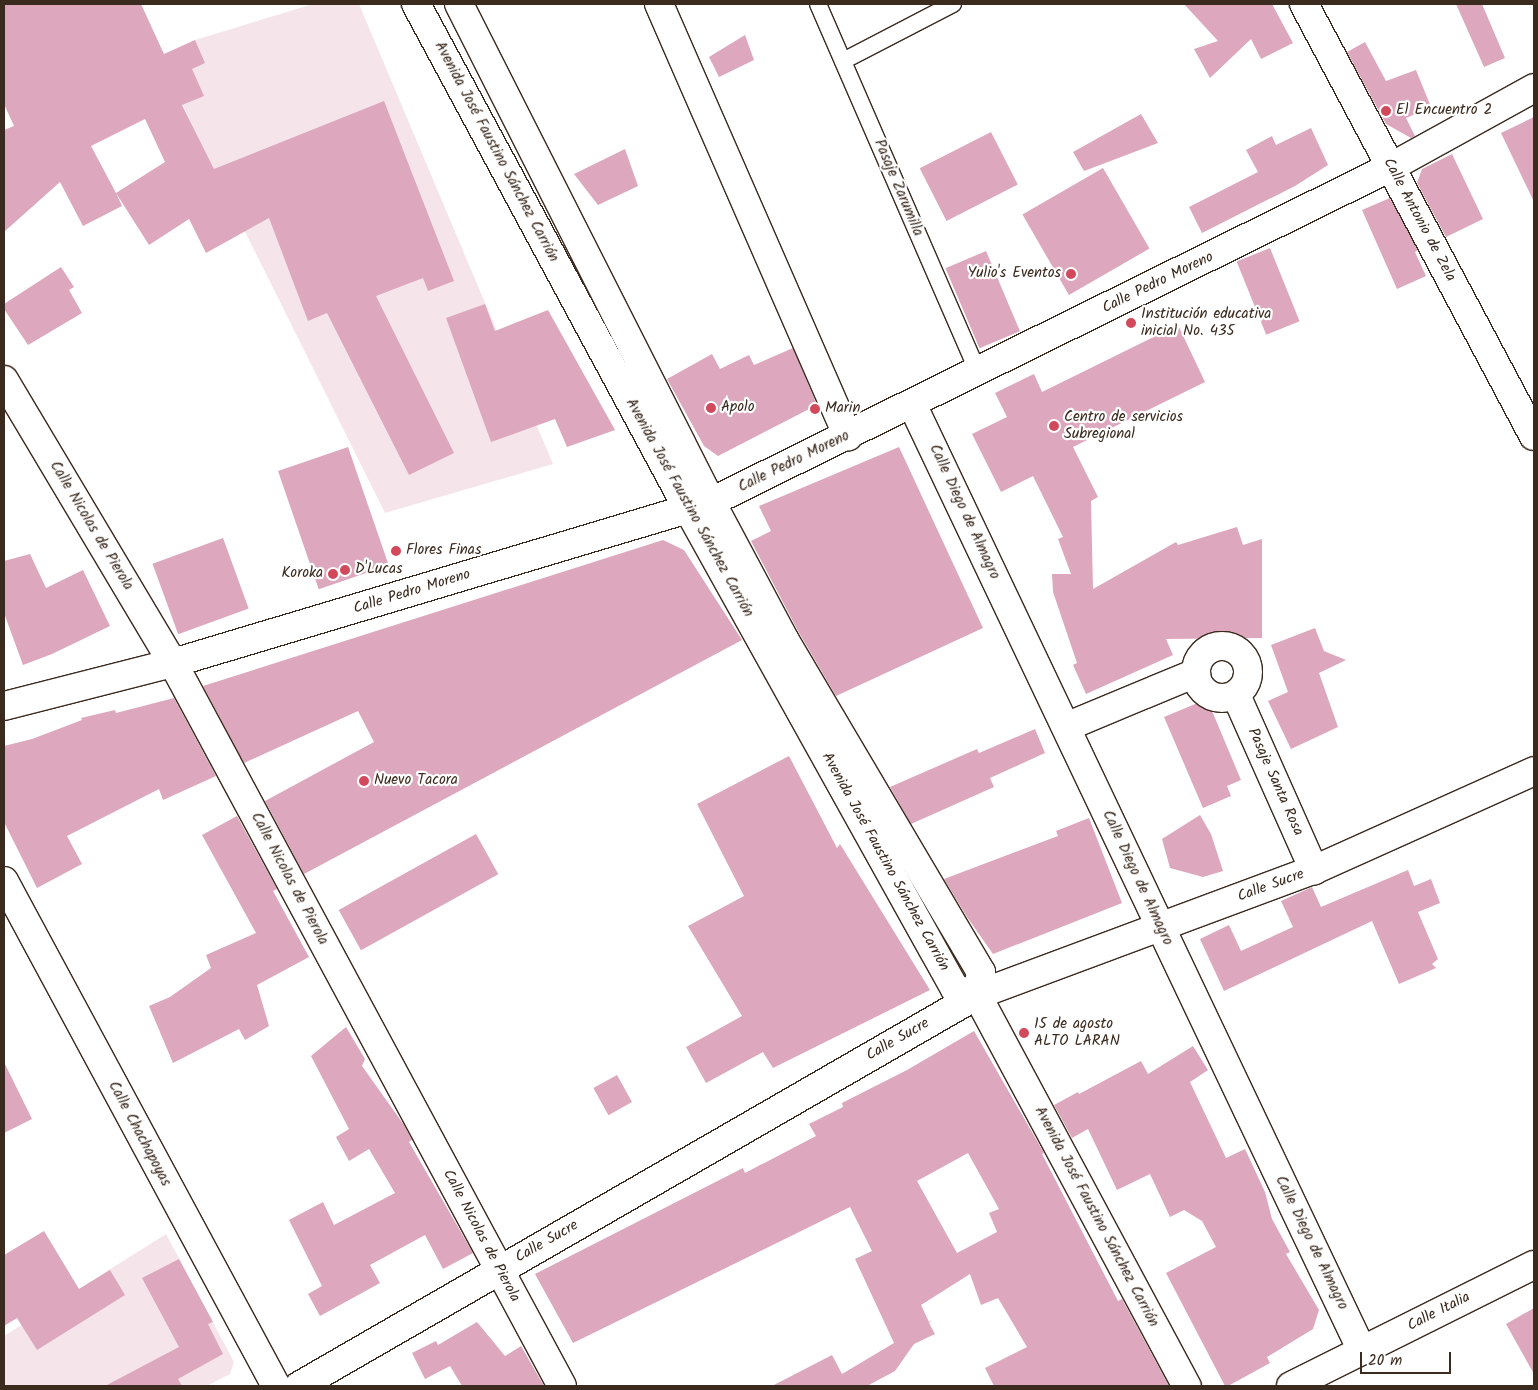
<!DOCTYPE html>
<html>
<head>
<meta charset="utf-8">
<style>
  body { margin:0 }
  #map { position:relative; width:1538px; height:1390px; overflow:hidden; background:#fff; font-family:Kalam,sans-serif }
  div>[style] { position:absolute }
  .built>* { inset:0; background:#f5e5eb }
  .building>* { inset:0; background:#dda7bd; transform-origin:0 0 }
  .roads { filter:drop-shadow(1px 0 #3b2a1e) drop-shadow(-1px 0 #3b2a1e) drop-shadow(0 1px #3b2a1e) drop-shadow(0 -1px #3b2a1e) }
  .lane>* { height:16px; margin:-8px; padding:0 8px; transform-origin:8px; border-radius:8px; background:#fff }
  .street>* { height:28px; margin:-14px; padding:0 14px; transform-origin:14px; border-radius:14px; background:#fff }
  .street>.ring { margin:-14px; padding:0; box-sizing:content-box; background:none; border:28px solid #fff; border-radius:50% }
  .secondary>* { height:28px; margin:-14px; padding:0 14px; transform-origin:14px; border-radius:14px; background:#fff }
  .dots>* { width:14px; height:14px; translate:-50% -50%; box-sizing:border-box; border:2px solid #fff; border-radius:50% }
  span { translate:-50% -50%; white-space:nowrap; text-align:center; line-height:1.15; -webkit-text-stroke:4.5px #fff; paint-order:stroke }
  .poi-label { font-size:15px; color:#3b2a1e }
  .left { translate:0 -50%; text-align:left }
  .right { translate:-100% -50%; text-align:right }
  .street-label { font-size:15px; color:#3b2a1e }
  .frame { position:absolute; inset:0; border:5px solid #3b2a1e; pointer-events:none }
  .scale { position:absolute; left:1360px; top:1352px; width:91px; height:22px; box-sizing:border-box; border:2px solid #3b2a1e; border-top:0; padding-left:6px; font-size:15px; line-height:18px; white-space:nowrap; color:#3b2a1e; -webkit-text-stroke:4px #fff; paint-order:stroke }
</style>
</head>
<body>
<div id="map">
  <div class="built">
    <i style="clip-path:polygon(313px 4px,359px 4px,553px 464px,385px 513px,194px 129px,161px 56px,195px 40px)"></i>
    <i style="clip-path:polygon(166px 1234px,234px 1362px,230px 1374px,207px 1386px,4px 1386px,4px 1336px)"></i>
  </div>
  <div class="building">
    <i style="clip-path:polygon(evenodd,4px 4px,141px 4px,164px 54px,195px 40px,205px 63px,192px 69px,204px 96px,182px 105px,214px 169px,384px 101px,454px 281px,428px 291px,423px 278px,376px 296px,454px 453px,409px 475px,327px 313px,308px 321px,269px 218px,206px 253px,189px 219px,149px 245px,116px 193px,122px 206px,83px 226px,60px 182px,4px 232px,4px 130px,14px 126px,4px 104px,4px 4px,145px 119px,165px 162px,116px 193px,91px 146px,145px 119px)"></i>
    <i style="clip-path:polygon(1184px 4px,1272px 4px,1293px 43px,1261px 59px,1251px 39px,1210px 78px,1194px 49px,1218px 41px)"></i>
    <i style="clip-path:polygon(1456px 4px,1482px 4px,1505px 58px,1484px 67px)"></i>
    <i style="clip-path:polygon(745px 35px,754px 60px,719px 77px,709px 57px)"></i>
    <i style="clip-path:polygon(1365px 42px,1386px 81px,1416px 70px,1431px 107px,1406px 118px,1415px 136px,1411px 138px,1386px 124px,1347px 52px)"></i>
    <i style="clip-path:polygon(1141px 114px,1158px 143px,1084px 171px,1073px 152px)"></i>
    <i style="clip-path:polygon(1534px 117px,1534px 202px,1501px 133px)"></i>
    <i style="clip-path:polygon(1311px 128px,1328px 165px,1295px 186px,1202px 233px,1189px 207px,1258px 172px,1246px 150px,1272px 136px,1276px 145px)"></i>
    <i style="left:991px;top:132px;width:59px;height:80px;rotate:63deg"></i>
    <i style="clip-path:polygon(625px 149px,638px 186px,598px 205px,574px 174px)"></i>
    <i style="clip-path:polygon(1452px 154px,1483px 219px,1446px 237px,1417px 183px,1422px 169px)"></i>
    <i style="left:1103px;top:168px;width:93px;height:93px;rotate:60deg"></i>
    <i style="clip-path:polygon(1390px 198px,1418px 250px,1415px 252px,1426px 276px,1397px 289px,1362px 210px)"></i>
    <i style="left:1270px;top:248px;width:79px;height:36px;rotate:68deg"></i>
    <i style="left:986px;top:251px;width:87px;height:44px;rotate:67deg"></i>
    <i style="clip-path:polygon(61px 267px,74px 287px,69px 290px,82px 313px,28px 345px,4px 309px,4px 304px)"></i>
    <i style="clip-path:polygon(485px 304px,495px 331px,548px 310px,615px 430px,567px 447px,555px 419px,491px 442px,446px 318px)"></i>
    <i style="clip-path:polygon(1178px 325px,1205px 382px,1073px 447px,1098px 497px,1091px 501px,1093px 589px,1176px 542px,1178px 545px,1237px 527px,1243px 545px,1262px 539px,1262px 638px,1166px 639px,1173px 655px,1086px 694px,1073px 665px,1077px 663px,1053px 592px,1052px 574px,1071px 574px,1058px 539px,1063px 537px,1033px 476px,1001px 492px,972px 434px,1007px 417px,995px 393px,1034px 374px,1042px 392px)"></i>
    <i style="clip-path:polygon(793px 348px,817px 405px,718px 456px,704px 446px,667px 379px,712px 354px,720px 369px,749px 355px,754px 365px)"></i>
    <i style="left:348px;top:447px;width:125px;height:74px;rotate:71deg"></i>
    <i style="clip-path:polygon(899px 447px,983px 628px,836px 696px,798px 631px,751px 541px,771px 531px,759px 506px)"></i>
    <i style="left:223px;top:538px;width:75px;height:75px;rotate:70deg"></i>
    <i style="clip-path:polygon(663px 540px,684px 550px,742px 640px,304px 874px,265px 801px,374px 742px,358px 711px,244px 763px,203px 686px)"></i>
    <i style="clip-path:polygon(30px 554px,46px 588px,83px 570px,110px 626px,52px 654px,23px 665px,4px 613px,4px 561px)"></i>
    <i style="clip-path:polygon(1315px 628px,1324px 651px,1346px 660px,1319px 673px,1338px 727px,1291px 749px,1268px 701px,1288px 692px,1271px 645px)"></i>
    <i style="clip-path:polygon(174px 698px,216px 776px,163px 800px,159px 789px,67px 836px,82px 864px,37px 888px,4px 822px,4px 746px,32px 739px,82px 720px,81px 718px,115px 710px,116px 713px)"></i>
    <i style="clip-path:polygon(1207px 699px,1241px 780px,1227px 786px,1231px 796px,1203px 808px,1164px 717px)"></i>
    <i style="clip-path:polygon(1035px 729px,1045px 753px,990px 778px,994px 787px,911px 824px,890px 787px,977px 749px,979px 753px)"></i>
    <i style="clip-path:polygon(789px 756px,837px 848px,840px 844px,930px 990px,773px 1068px,763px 1052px,706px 1083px,686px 1047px,742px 1016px,688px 926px,744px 896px,697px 804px)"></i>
    <i style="clip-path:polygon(1200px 815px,1211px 834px,1223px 871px,1203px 877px,1170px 868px,1162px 839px)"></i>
    <i style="clip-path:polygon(237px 816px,277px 889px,273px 891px,309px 957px,257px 985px,269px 1026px,245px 1040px,239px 1029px,173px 1063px,149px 1006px,170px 997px,211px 968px,206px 955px,256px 933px,202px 835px)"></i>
    <i style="clip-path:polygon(1089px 818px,1122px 903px,993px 954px,967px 917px,944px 879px,1058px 836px,1056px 831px)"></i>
    <i style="left:476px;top:834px;width:46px;height:157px;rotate:61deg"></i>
    <i style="clip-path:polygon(1408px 870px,1414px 886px,1431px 879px,1440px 903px,1418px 912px,1438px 959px,1432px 964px,1436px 968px,1399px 984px,1372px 921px,1224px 991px,1200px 939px,1229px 925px,1241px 951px,1293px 927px,1281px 901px,1312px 887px,1321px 907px)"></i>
    <i style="clip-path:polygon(346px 1027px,365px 1059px,362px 1066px,404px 1125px,412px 1140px,409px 1142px,473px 1253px,443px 1269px,425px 1235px,370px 1265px,380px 1283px,320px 1316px,308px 1294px,322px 1286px,289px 1220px,323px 1202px,334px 1225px,395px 1193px,369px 1149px,349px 1161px,336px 1137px,349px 1129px,311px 1056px)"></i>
    <i style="clip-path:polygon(evenodd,974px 1031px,1044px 1153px,1042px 1154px,1118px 1301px,1122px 1299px,1169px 1386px,994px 1386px,985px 1368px,1027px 1347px,998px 1298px,981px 1305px,970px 1274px,921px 1305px,929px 1322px,932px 1320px,929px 1323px,935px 1334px,914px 1344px,895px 1371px,867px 1386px,772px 1386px,832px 1355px,842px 1374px,894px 1343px,855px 1259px,872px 1251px,850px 1207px,573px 1343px,535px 1274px,743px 1168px,745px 1173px,816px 1136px,809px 1124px,843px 1107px,842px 1103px,907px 1070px,974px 1031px,968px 1153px,999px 1209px,989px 1213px,997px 1232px,957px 1253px,917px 1181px,968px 1153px)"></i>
    <i style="clip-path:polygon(1193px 1046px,1208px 1070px,1190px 1082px,1226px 1158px,1245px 1149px,1265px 1192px,1272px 1219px,1290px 1252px,1286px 1254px,1319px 1310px,1313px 1329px,1267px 1357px,1270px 1363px,1228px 1386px,1225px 1386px,1166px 1273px,1216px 1247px,1202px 1221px,1184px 1210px,1170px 1217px,1150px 1174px,1117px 1190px,1088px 1129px,1072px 1138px,1054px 1105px,1078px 1092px,1079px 1094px,1141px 1061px,1148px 1074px)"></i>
    <i style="clip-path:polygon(4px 1062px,32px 1119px,4px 1133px)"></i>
    <i style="left:617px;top:1075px;width:31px;height:27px;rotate:61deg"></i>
    <i style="clip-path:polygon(44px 1231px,79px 1289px,110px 1270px,125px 1295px,37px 1350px,17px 1318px,4px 1326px,4px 1255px)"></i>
    <i style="clip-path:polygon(179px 1259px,213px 1322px,208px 1324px,223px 1354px,178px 1379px,182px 1386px,105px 1386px,179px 1347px,142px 1278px)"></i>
    <i style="clip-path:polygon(1534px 1308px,1534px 1374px,1506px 1324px)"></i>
    <i style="clip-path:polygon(477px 1322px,505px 1356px,521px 1346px,544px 1386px,462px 1386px,450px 1366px,425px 1379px,412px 1353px,436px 1341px,438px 1345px)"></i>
  </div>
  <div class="roads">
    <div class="lane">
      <i style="left:818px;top:4px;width:401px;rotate:66.5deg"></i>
      <i style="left:843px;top:61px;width:124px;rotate:-27.4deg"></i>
    </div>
    <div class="street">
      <i style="left:416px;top:4px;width:574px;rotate:61.69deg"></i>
      <i style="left:688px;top:509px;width:549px;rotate:60.92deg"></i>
      <i style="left:955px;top:989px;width:23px;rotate:15deg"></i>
      <i style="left:459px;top:4px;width:558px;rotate:63.16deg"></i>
      <i style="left:711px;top:502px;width:155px;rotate:61.9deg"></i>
      <i style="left:784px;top:639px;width:387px;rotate:59.4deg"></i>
      <i style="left:981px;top:972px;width:23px;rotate:100deg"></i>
      <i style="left:977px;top:995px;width:444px;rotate:61.8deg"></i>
      <i style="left:659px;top:4px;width:472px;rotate:66.4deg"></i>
      <i style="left:1304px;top:4px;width:489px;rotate:62deg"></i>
      <i style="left:4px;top:380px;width:330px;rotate:59.2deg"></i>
      <i style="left:173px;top:663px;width:821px;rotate:61.72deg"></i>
      <i style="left:912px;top:404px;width:1048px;rotate:64.58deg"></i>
      <i class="ring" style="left:1196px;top:646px;width:24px;height:24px"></i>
      <i style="left:1236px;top:695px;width:192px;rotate:66deg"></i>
      <i style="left:1066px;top:727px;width:141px;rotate:-22.6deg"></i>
      <i style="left:4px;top:881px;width:574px;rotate:61.69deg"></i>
      <i style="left:299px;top:1386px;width:783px;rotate:-29.97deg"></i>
      <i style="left:977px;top:995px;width:359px;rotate:-20.4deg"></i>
      <i style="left:1314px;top:870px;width:241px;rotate:-24.2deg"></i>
      <i style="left:1291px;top:1386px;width:271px;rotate:-26.5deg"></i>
    </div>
    <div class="secondary">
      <i style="left:4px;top:706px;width:174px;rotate:-14.3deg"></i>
      <i style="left:173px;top:663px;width:562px;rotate:-16.66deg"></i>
      <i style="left:711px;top:502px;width:758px;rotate:-26.23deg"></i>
      <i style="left:1391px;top:167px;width:163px;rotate:-28.9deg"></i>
    </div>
  </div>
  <div class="dots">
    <i style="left:1386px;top:111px;background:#d1495b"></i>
    <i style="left:1071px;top:274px;background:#d1495b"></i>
    <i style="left:1131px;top:323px;background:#d1495b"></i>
    <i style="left:711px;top:408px;background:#d1495b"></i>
    <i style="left:815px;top:409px;background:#d1495b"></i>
    <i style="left:1054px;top:426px;background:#d1495b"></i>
    <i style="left:396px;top:551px;background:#d1495b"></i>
    <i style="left:345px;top:570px;background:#d1495b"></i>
    <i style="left:333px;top:574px;background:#d1495b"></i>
    <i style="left:364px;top:781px;background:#d1495b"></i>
    <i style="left:1024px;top:1033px;background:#d1495b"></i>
  </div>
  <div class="poi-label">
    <span class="left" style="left:1396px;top:111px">El Encuentro 2</span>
    <span class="right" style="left:1061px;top:274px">Yulio's Eventos</span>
    <span class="left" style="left:1141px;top:323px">Institución educativa<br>inicial No. 435</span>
    <span class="left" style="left:721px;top:408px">Apolo</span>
    <span class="left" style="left:825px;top:409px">Marin</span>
    <span class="left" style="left:1064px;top:426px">Centro de servicios<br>Subregional</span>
    <span class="left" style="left:406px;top:551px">Flores Finas</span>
    <span class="left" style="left:355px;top:570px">D'Lucas</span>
    <span class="right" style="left:323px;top:574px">Koroka</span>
    <span class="left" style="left:374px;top:781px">Nuevo Tacora</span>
    <span class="left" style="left:1034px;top:1033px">15 de agosto<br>ALTO LARAN</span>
  </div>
  <div class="street-label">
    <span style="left:496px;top:152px;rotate:62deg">Avenida José Faustino Sánchez Carrión</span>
    <span style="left:898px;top:188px;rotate:67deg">Pasaje Zarumilla</span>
    <span style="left:1419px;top:220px;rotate:62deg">Calle Antonio de Zela</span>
    <span style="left:1158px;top:283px;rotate:-26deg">Calle Pedro Moreno</span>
    <span style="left:794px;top:462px;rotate:-26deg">Calle Pedro Moreno</span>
    <span style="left:689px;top:508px;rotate:61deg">Avenida José Faustino Sánchez Carrión</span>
    <span style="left:964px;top:512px;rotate:65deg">Calle Diego de Almagro</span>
    <span style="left:91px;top:526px;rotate:59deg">Calle Nicolas de Pierola</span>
    <span style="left:412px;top:592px;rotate:-17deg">Calle Pedro Moreno</span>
    <span style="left:1275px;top:782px;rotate:66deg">Pasaje Santa Rosa</span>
    <span style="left:885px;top:862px;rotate:61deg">Avenida José Faustino Sánchez Carrión</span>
    <span style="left:1137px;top:878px;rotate:65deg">Calle Diego de Almagro</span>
    <span style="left:289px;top:879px;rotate:62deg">Calle Nicolas de Pierola</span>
    <span style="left:1271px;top:886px;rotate:-20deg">Calle Sucre</span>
    <span style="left:898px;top:1040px;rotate:-30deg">Calle Sucre</span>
    <span style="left:139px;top:1134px;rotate:62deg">Calle Chachapoyas</span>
    <span style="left:1096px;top:1217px;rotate:62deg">Avenida José Faustino Sánchez Carrión</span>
    <span style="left:481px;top:1236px;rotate:62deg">Calle Nicolas de Pierola</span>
    <span style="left:547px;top:1242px;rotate:-30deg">Calle Sucre</span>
    <span style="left:1311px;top:1243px;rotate:64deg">Calle Diego de Almagro</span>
    <span style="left:1439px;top:1312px;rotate:-27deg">Calle Italia</span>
  </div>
  <div class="frame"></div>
  <div class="scale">20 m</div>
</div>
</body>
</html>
